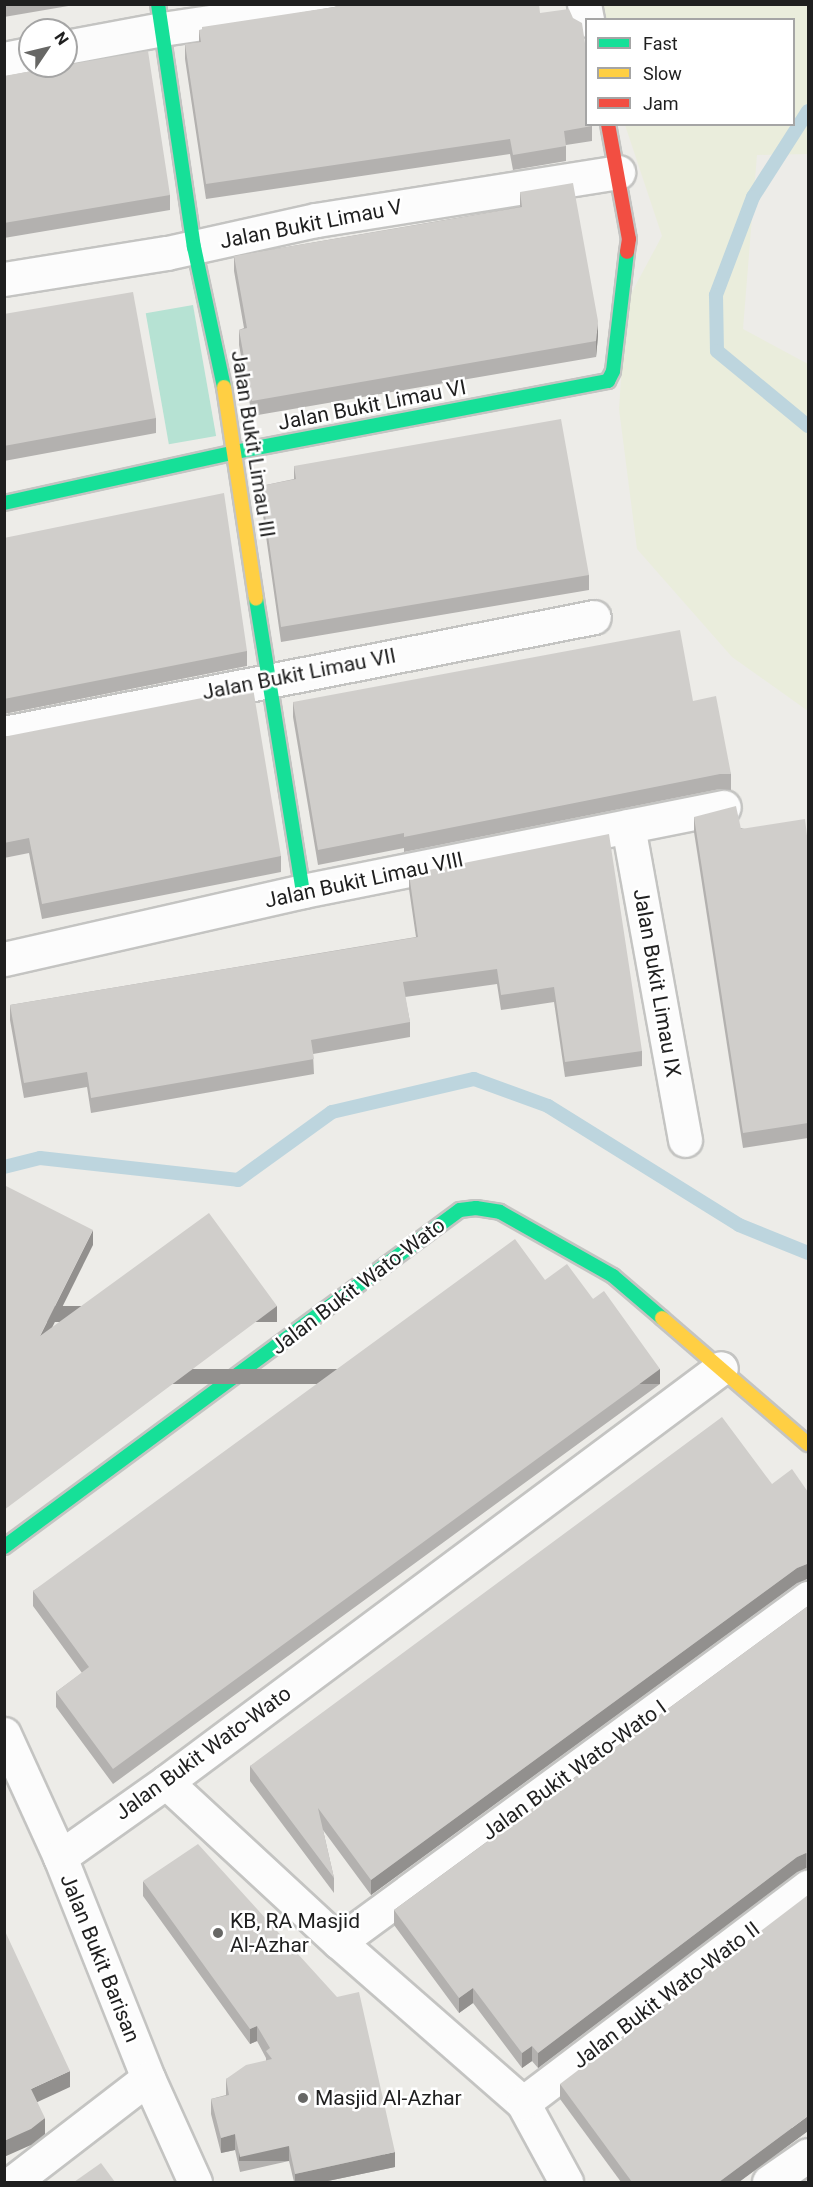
<!DOCTYPE html>
<html>
<head>
<meta charset="utf-8">
<style>
  body { margin:0 }
  #map { position:relative; width:813px; height:2187px; overflow:hidden; background:#edece8; font-family:Roboto,sans-serif }
  div>[style] { position:absolute }
  .farmland>* { inset:0; background:#eaeddc }
  .pitch>* { inset:0; background:#b6e2d3; transform-origin:0 0 }
  .stream>* { height:14px; margin:-7px; padding:0 7px; transform-origin:7px; border-radius:7px; background:#bdd5de }
  .roads { filter:drop-shadow(2px 0 #c4c4c2) drop-shadow(-2px 0 #c4c4c2) drop-shadow(0 2px #c4c4c2) drop-shadow(0 -2px #c4c4c2) }
  .street>* { height:33px; margin:-16.5px; padding:0 16.5px; transform-origin:16.5px; border-radius:16.5px; background:#fcfcfc }
  .fast>* { height:14px; margin:-7px; padding:0 7px; transform-origin:7px; border-radius:7px; background:#16e098 }
  .slow>* { height:14px; margin:-7px; padding:0 7px; transform-origin:7px; border-radius:7px; background:#ffcf43 }
  .jam>* { height:14px; margin:-7px; padding:0 7px; transform-origin:7px; border-radius:7px; background:#f24e42 }
  .wall>* { inset:0; background:#b3b1af }
  .shaded-wall>* { inset:0; background:#92908e; transform-origin:0 0 }
  .building>* { inset:0; background:#d0cecb }
  .dots>* { width:16px; height:16px; translate:-50% -50%; box-sizing:border-box; border:3px solid #fff; border-radius:50% }
  span { translate:-50% -50%; white-space:nowrap; text-align:center; line-height:1.15; -webkit-text-stroke:5px #fff; paint-order:stroke }
  .street-label { font-size:21px; color:#1f1f1f }
  .poi-label { font-size:21px; color:#1f1f1f }
  .left { translate:0 -50%; text-align:left }
  .frame { position:absolute; inset:0; border:6px solid #1f1f1f; pointer-events:none }
  .legend { position:absolute; left:585px; top:18px; width:210px; height:108px; box-sizing:border-box; background:#fff; border:2px solid #a5a5a5; margin:0; padding:8px 10px; list-style:none; font-size:18px; color:#1f1f1f }
  .legend li { display:flex; align-items:center; gap:12px; height:30px }
  .legend b { width:30px; border:2px solid #a5a5a5 }
  .north { position:absolute; left:18px; top:18px; width:60px; height:60px; box-sizing:border-box; background:#fff; border:2px solid #a5a5a5; border-radius:50%; rotate:55deg; font-size:16px; font-weight:700; line-height:24px; text-align:center; color:#1f1f1f }
  .north::after { content:''; display:block; margin:auto; width:21px; height:27px; background:#676765; clip-path:polygon(50% 0,100% 100%,50% 72%,0 100%) }
</style>
</head>
<body>
<div id="map">
  <div class="farmland">
    <i style="clip-path:polygon(571px 5px,808px 5px,808px 154px,757px 155px,743px 329px,808px 364px,808px 711px,732px 657px,637px 549px,619px 409px,626px 303px,662px 236px,625px 125px,794px 124px,794px 20px,586px 20px)"></i>
  </div>
  <div class="pitch">
    <i style="left:193px;top:305px;width:133px;height:48px;rotate:80deg"></i>
  </div>
  <div class="stream">
    <i style="left:808px;top:111px;width:102px;rotate:122.6deg"></i>
    <i style="left:753px;top:197px;width:105px;rotate:110.7deg"></i>
    <i style="left:716px;top:295px;width:56px;rotate:89deg"></i>
    <i style="left:717px;top:351px;width:118px;rotate:39.5deg"></i>
    <i style="left:4px;top:1167px;width:37px;rotate:-14deg"></i>
    <i style="left:40px;top:1158px;width:199px;rotate:6.3deg"></i>
    <i style="left:238px;top:1180px;width:116px;rotate:-35.9deg"></i>
    <i style="left:332px;top:1112px;width:146px;rotate:-13.1deg"></i>
    <i style="left:474px;top:1079px;width:79px;rotate:20deg"></i>
    <i style="left:548px;top:1106px;width:225px;rotate:31.9deg"></i>
    <i style="left:739px;top:1225px;width:74px;rotate:22.1deg"></i>
  </div>
  <div class="roads">
    <div class="street">
      <i style="left:584px;top:4px;width:16px;rotate:79deg"></i>
      <i style="left:66px;top:47px;width:98px;rotate:-10.6deg"></i>
      <i style="left:162px;top:29px;width:171px;rotate:-8.4deg"></i>
      <i style="left:4px;top:59px;width:26px;rotate:-11deg"></i>
      <i style="left:4px;top:279px;width:165px;rotate:-9.1deg"></i>
      <i style="left:167px;top:253px;width:153px;rotate:-12.5deg"></i>
      <i style="left:316px;top:220px;width:306px;rotate:-9deg"></i>
      <i style="left:4px;top:733px;width:601px;rotate:-11.12deg"></i>
      <i style="left:628px;top:826px;width:319px;rotate:79.7deg"></i>
      <i style="left:4px;top:959px;width:307px;rotate:-12.8deg"></i>
      <i style="left:303px;top:891px;width:429px;rotate:-11.3deg"></i>
      <i style="left:4px;top:1734px;width:135px;rotate:65.5deg"></i>
      <i style="left:60px;top:1857px;width:238px;rotate:68.3deg"></i>
      <i style="left:148px;top:2078px;width:114px;rotate:65.7deg"></i>
      <i style="left:166px;top:1782px;width:236px;rotate:42.8deg"></i>
      <i style="left:339px;top:1942px;width:244px;rotate:41.2deg"></i>
      <i style="left:523px;top:2103px;width:90px;rotate:61.4deg"></i>
      <i style="left:60px;top:1857px;width:130px;rotate:-35.3deg"></i>
      <i style="left:166px;top:1782px;width:692px;rotate:-36.72deg"></i>
      <i style="left:339px;top:1942px;width:582px;rotate:-36.26deg"></i>
      <i style="left:523px;top:2103px;width:358px;rotate:-37.2deg"></i>
      <i style="left:13px;top:2182px;width:170px;rotate:-37.6deg"></i>
      <i style="left:769px;top:2182px;width:47px;rotate:-34.7deg"></i>
    </div>
    <div class="fast">
      <i style="left:158px;top:4px;width:246px;rotate:81.6deg"></i>
      <i style="left:194px;top:247px;width:143px;rotate:77.9deg"></i>
      <i style="left:4px;top:503px;width:237px;rotate:-12.4deg"></i>
      <i style="left:235px;top:452px;width:380px;rotate:-10.8deg"></i>
      <i style="left:608px;top:381px;width:11px;rotate:-63deg"></i>
      <i style="left:613px;top:371px;width:120px;rotate:-83.3deg"></i>
      <i style="left:256px;top:599px;width:296px;rotate:80.9deg"></i>
      <i style="left:4px;top:1547px;width:567px;rotate:-36.47deg"></i>
      <i style="left:460px;top:1210px;width:16px;rotate:-7deg"></i>
      <i style="left:476px;top:1208px;width:24px;rotate:9deg"></i>
      <i style="left:500px;top:1212px;width:130px;rotate:29.5deg"></i>
      <i style="left:613px;top:1276px;width:65px;rotate:40.6deg"></i>
    </div>
    <div class="slow">
      <i style="left:224px;top:387px;width:214px;rotate:81.4deg"></i>
      <i style="left:662px;top:1318px;width:193px;rotate:40.8deg"></i>
    </div>
    <div class="jam">
      <i style="left:608px;top:124px;width:117px;rotate:79.7deg"></i>
      <i style="left:629px;top:239px;width:13px;rotate:99deg"></i>
    </div>
  </div>
  <div class="wall">
    <i style="clip-path:polygon(4px 4px,80px 4px,4px 17px)"></i>
    <i style="clip-path:polygon(358px 5px,540px 13px,592px 124px,592px 141px,566px 145px,566px 161px,513px 170px,510px 154px,206px 199px,185px 59px,185px 44px,199px 42px,199px 30px,334px 7px)"></i>
    <i style="clip-path:polygon(4px 76px,170px 195px,170px 210px,4px 238px)"></i>
    <i style="clip-path:polygon(520px 192px,598px 336px,596px 357px,252px 416px,239px 345px,239px 330px,244px 328px,234px 271px,234px 256px,520px 207px)"></i>
    <i style="clip-path:polygon(4px 314px,156px 418px,156px 433px,4px 461px)"></i>
    <i style="clip-path:polygon(294px 466px,589px 575px,589px 590px,281px 642px,261px 501px,261px 486px,294px 479px)"></i>
    <i style="clip-path:polygon(4px 538px,247px 651px,247px 666px,4px 714px)"></i>
    <i style="clip-path:polygon(693px 701px,731px 774px,731px 790px,720px 789px,404px 852px,404px 848px,318px 865px,293px 717px,293px 702px)"></i>
    <i style="clip-path:polygon(4px 736px,281px 856px,281px 872px,42px 919px,29px 853px,4px 858px)"></i>
    <i style="clip-path:polygon(694px 817px,808px 844px,808px 1138px,743px 1148px,694px 832px)"></i>
    <i style="clip-path:polygon(409px 874px,642px 1051px,642px 1066px,565px 1077px,554px 1002px,501px 1010px,497px 984px,405px 997px,410px 1022px,410px 1037px,313px 1054px,314px 1074px,91px 1113px,87px 1087px,24px 1098px,10px 1020px,10px 1005px,416px 937px,409px 889px)"></i>
    <i style="clip-path:polygon(545px 1280px,593px 1299px,660px 1384px,113px 1784px,56px 1707px,56px 1692px,82px 1673px,33px 1606px,33px 1591px)"></i>
    <i style="clip-path:polygon(772px 1484px,808px 1492px,808px 1580px,807px 1579px,797px 1583px,371px 1895px,323px 1830px,334px 1878px,334px 1893px,250px 1781px,250px 1766px)"></i>
    <i style="clip-path:polygon(808px 1606px,808px 1869px,806px 1868px,797px 1872px,538px 2068px,532px 2061px,522px 2068px,473px 2003px,459px 2013px,394px 1925px,394px 1910px)"></i>
    <i style="clip-path:polygon(143px 1881px,395px 2167px,323px 2182px,294px 2182px,289px 2161px,240px 2172px,235px 2150px,221px 2153px,211px 2114px,211px 2099px,226px 2095px,226px 2079px,266px 2061px,266px 2058px,257px 2041px,250px 2044px,143px 1896px)"></i>
    <i style="clip-path:polygon(560px 2084px,808px 2131px,739px 2182px,621px 2182px,560px 2099px)"></i>
  </div>
  <div class="shaded-wall">
    <i style="clip-path:polygon(598px 321px,598px 336px,596px 357px,596px 341px)"></i>
    <i style="clip-path:polygon(93px 1230px,93px 1245px,40px 1352px,40px 1336px)"></i>
    <i style="left:277px;top:1306px;width:16px;height:341px;rotate:90deg"></i>
    <i style="left:660px;top:1369px;width:15px;height:678px;rotate:90deg"></i>
    <i style="clip-path:polygon(807px 1564px,807px 1579px,797px 1583px,371px 1895px,371px 1880px,797px 1568px)"></i>
    <i style="clip-path:polygon(806px 1853px,806px 1868px,797px 1872px,538px 2068px,538px 2053px,797px 1857px)"></i>
    <i style="clip-path:polygon(473px 1988px,473px 2003px,459px 2013px,459px 1998px)"></i>
    <i style="clip-path:polygon(257px 2026px,257px 2041px,250px 2044px,250px 2029px)"></i>
    <i style="clip-path:polygon(532px 2046px,532px 2061px,522px 2068px,522px 2053px)"></i>
    <i style="clip-path:polygon(70px 2071px,70px 2087px,31px 2105px,31px 2089px)"></i>
    <i style="clip-path:polygon(808px 2116px,808px 2131px,739px 2182px,719px 2182px)"></i>
    <i style="clip-path:polygon(45px 2118px,45px 2134px,31px 2145px,4px 2157px,4px 2141px)"></i>
    <i style="clip-path:polygon(235px 2134px,235px 2150px,221px 2153px,221px 2138px)"></i>
    <i style="left:289px;top:2146px;width:15px;height:50px;rotate:90deg"></i>
    <i style="clip-path:polygon(395px 2152px,395px 2167px,323px 2182px,295px 2182px,295px 2174px)"></i>
  </div>
  <div class="building">
    <i style="clip-path:polygon(340px 4px,358px 4px,358px 5px,364px 4px,539px 4px,540px 13px,569px 9px,573px 18px,582px 23px,586px 50px,586px 124px,592px 124px,592px 126px,564px 131px,566px 146px,513px 155px,510px 139px,206px 184px,185px 44px,201px 42px,199px 30px,202px 30px,202px 27px,334px 7px)"></i>
    <i style="clip-path:polygon(148px 51px,170px 195px,4px 223px,4px 76px,60px 66px,66px 66px,66px 65px)"></i>
    <i style="clip-path:polygon(573px 183px,598px 321px,596px 341px,252px 401px,239px 330px,247px 328px,234px 256px,522px 207px,520px 192px)"></i>
    <i style="clip-path:polygon(133px 292px,156px 418px,4px 446px,4px 314px)"></i>
    <i style="clip-path:polygon(561px 419px,589px 575px,281px 627px,261px 486px,296px 479px,294px 466px)"></i>
    <i style="clip-path:polygon(224px 493px,247px 651px,4px 699px,4px 538px)"></i>
    <i style="clip-path:polygon(680px 630px,693px 701px,716px 696px,731px 774px,720px 774px,404px 837px,404px 833px,318px 850px,293px 702px)"></i>
    <i style="clip-path:polygon(253px 688px,281px 856px,42px 904px,29px 838px,4px 843px,4px 736px,8px 736px)"></i>
    <i style="clip-path:polygon(736px 806px,741px 829px,805px 819px,808px 844px,808px 1123px,743px 1133px,694px 817px)"></i>
    <i style="clip-path:polygon(609px 834px,642px 1051px,565px 1062px,554px 987px,501px 995px,497px 969px,403px 982px,410px 1022px,311px 1040px,314px 1059px,91px 1098px,87px 1072px,24px 1083px,10px 1005px,418px 937px,409px 874px)"></i>
    <i style="clip-path:polygon(4px 1185px,93px 1230px,40px 1336px,209px 1213px,277px 1306px,4px 1510px)"></i>
    <i style="clip-path:polygon(515px 1239px,545px 1280px,567px 1264px,593px 1299px,604px 1291px,660px 1369px,113px 1769px,56px 1692px,89px 1667px,33px 1591px)"></i>
    <i style="clip-path:polygon(722px 1417px,772px 1484px,792px 1469px,808px 1492px,808px 1565px,807px 1564px,797px 1568px,371px 1880px,318px 1808px,334px 1878px,250px 1766px)"></i>
    <i style="clip-path:polygon(808px 1606px,808px 1854px,806px 1853px,797px 1857px,538px 2053px,532px 2046px,522px 2053px,473px 1988px,459px 1998px,394px 1910px)"></i>
    <i style="clip-path:polygon(198px 1844px,337px 1997px,359px 1992px,395px 2152px,295px 2174px,289px 2146px,240px 2157px,235px 2134px,221px 2138px,211px 2099px,229px 2095px,226px 2079px,246px 2065px,272px 2059px,266px 2051px,270px 2048px,257px 2026px,250px 2029px,143px 1881px)"></i>
    <i style="clip-path:polygon(808px 1895px,808px 2116px,719px 2182px,632px 2182px,560px 2084px)"></i>
    <i style="clip-path:polygon(4px 1929px,70px 2071px,31px 2089px,45px 2118px,31px 2129px,4px 2141px)"></i>
    <i style="clip-path:polygon(101px 2163px,115px 2182px,74px 2182px)"></i>
  </div>
  <div class="dots">
    <i style="left:218px;top:1933px;background:#676765"></i>
    <i style="left:303px;top:2098px;background:#676765"></i>
  </div>
  <div class="street-label">
    <span style="left:311px;top:224px;rotate:-11deg">Jalan Bukit Limau V</span>
    <span style="left:372px;top:405px;rotate:-11deg">Jalan Bukit Limau VI</span>
    <span style="left:253px;top:444px;rotate:81deg">Jalan Bukit Limau III</span>
    <span style="left:299px;top:674px;rotate:-11deg">Jalan Bukit Limau VII</span>
    <span style="left:364px;top:880px;rotate:-12deg">Jalan Bukit Limau VIII</span>
    <span style="left:657px;top:983px;rotate:80deg">Jalan Bukit Limau IX</span>
    <span style="left:358px;top:1286px;rotate:-37deg">Jalan Bukit Wato-Wato</span>
    <span style="left:203px;top:1753px;rotate:-36deg">Jalan Bukit Wato-Wato</span>
    <span style="left:574px;top:1770px;rotate:-36deg">Jalan Bukit Wato-Wato I</span>
    <span style="left:100px;top:1958px;rotate:68deg">Jalan Bukit Barisan</span>
    <span style="left:666px;top:1995px;rotate:-37deg">Jalan Bukit Wato-Wato II</span>
  </div>
  <div class="poi-label">
    <span class="left" style="left:230px;top:1933px">KB, RA Masjid<br>Al-Azhar</span>
    <span class="left" style="left:315px;top:2098px">Masjid Al-Azhar</span>
  </div>
  <div class="frame"></div>
  <ul class="legend">
  <li><b style="height:8px;background:#16e098"></b>Fast</li>
  <li><b style="height:8px;background:#ffcf43"></b>Slow</li>
  <li><b style="height:8px;background:#f24e42"></b>Jam</li>
  </ul>
  <div class="north">N</div>
</div>
</body>
</html>
